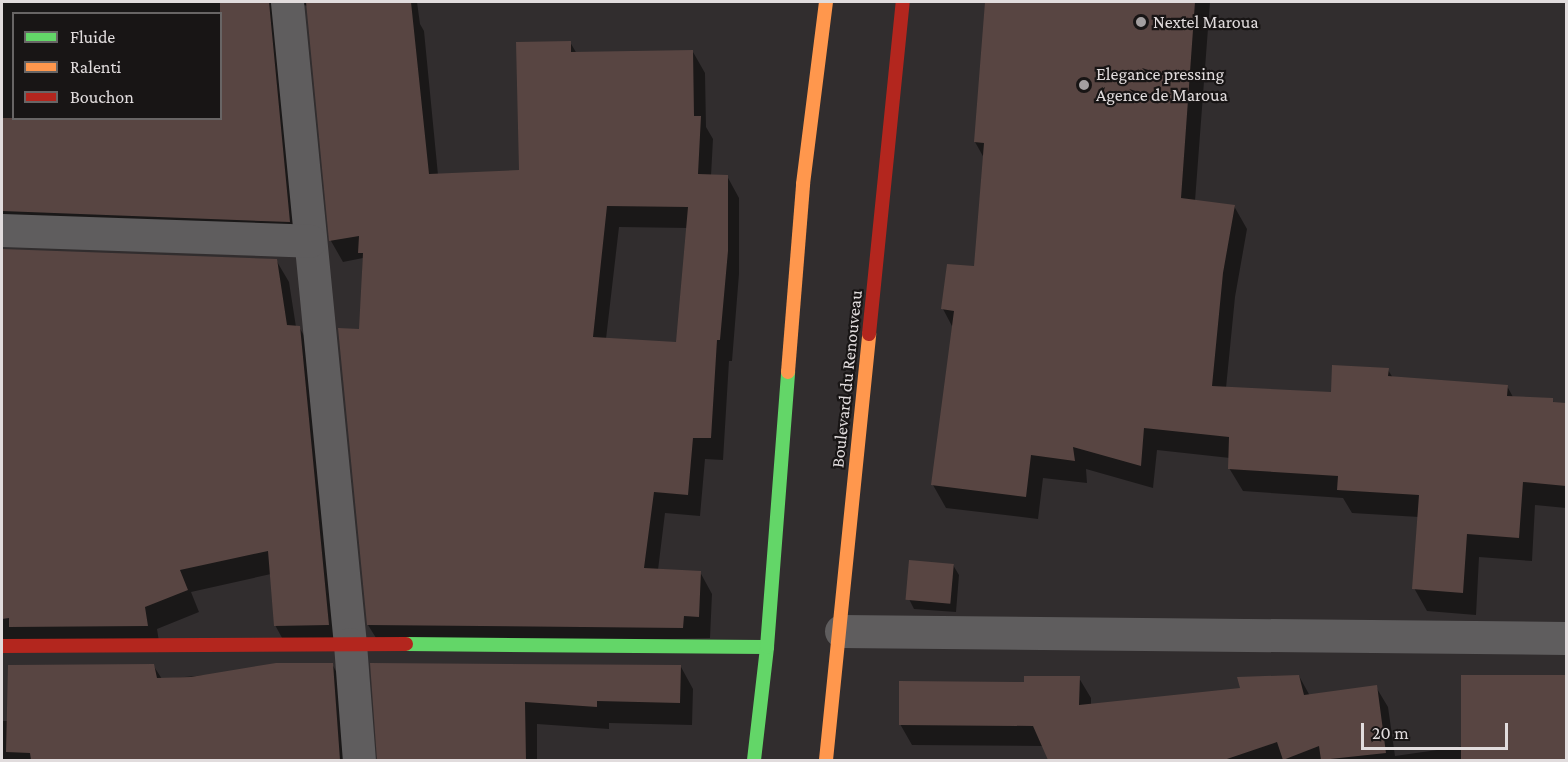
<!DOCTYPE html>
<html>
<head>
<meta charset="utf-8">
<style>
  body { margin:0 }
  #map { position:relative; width:1568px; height:762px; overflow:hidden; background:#312d2e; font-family:"Crimson Pro",serif }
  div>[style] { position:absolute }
  .shadow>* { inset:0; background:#0007 }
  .building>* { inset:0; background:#584542; transform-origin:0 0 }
  .street>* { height:33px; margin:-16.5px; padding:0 16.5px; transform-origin:16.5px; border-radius:16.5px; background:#5f5d5e }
  .fast>* { height:14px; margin:-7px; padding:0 7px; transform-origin:7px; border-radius:7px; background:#63d668 }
  .slow>* { height:14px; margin:-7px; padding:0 7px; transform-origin:7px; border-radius:7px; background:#ff974d }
  .jam>* { height:14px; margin:-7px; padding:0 7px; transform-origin:7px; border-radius:7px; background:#b3261e }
  .dots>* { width:16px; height:16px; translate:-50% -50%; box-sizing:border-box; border:3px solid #181515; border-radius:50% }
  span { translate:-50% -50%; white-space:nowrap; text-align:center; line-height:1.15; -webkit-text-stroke:4.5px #181515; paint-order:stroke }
  .poi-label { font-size:18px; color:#e1dcdd }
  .left { translate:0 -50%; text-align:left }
  .street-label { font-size:18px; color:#e1dcdd }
  .frame { position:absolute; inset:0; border:3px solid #e1dcdd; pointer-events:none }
  .legend { position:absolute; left:12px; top:12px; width:210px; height:108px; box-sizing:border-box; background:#181515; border:2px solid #686565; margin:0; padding:8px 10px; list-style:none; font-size:18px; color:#e1dcdd }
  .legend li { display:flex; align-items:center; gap:12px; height:30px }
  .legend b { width:30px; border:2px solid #686565 }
  .scale { position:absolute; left:1361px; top:723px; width:147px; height:27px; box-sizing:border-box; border:3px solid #e1dcdd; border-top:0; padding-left:8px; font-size:18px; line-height:21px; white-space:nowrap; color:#e1dcdd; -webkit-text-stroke:4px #181515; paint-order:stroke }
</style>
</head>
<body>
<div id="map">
  <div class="shadow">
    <i style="clip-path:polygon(evenodd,2px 2px,417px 2px,420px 24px,424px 31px,438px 175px,520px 171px,570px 42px,577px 54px,693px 52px,705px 73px,706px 127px,713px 139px,711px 176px,727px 176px,739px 198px,739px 274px,732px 361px,729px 361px,723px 460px,705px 459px,700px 516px,665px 513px,658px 570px,700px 572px,712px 594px,710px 638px,381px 646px,368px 625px,361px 331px,363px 258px,343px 262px,331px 241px,308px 6px,299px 4px,301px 243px,2px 238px,2px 2px,14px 14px,220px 14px,220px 118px,14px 118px,14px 14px,2px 2px,619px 227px,688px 228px,678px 343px,606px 339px,619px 227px)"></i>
    <i style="clip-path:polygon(986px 2px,1210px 2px,1195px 201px,1234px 206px,1247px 229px,1235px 297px,1226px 388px,1332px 393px,1388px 370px,1393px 378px,1507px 386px,1513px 397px,1552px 400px,1555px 404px,1566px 404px,1566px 508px,1535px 505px,1532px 561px,1479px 557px,1476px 615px,1427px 611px,1414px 588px,1419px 517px,1352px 513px,1343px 498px,1243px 491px,1229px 468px,1230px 458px,1157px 450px,1153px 488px,1086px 469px,1087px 483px,1043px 478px,1038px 519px,946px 508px,933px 485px,953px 328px,943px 309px,975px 268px,984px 158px,975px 142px)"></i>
    <i style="clip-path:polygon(2px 250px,276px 260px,289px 282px,296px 327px,299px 327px,312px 349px,341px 646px,287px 647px,275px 625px,271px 574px,191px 592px,199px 612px,157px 629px,160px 648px,2px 647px)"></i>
    <i style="clip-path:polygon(953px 565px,959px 575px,956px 612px,914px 609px,909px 599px)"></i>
    <i style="clip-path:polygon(332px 664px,345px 687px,350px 760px,2px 760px,2px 721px,8px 721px,153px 665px,162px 679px)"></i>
    <i style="clip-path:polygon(372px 664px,681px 667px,693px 689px,692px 725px,609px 723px,609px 729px,537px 724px,537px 760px,379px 760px)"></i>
    <i style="clip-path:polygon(1299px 676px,1310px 696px,1376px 687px,1388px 707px,1395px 756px,1472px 745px,1463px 677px,1566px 676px,1566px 760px,1049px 760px,1043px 746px,912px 745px,900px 724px,1026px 684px,1079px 678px,1091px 698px,1091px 706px,1241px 689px)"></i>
  </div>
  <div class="building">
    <i style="clip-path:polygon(220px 2px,269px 2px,290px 222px,2px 211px,2px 118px,220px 118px)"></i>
    <i style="clip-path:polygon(evenodd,306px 2px,411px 2px,429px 174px,519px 170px,516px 42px,571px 41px,571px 52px,693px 50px,694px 116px,701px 116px,698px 174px,728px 175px,728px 251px,720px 340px,717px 340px,711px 438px,693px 438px,688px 495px,654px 492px,644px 568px,701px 571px,699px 617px,684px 616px,683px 628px,367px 625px,338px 328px,359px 329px,363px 253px,358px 253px,359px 236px,329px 241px,306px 2px,607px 206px,688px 207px,676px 342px,593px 337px,607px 206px)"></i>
    <i style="clip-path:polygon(985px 2px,1195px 2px,1181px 198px,1235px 205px,1223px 273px,1212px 386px,1331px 392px,1332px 365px,1389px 368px,1388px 376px,1508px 385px,1507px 396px,1553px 398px,1553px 402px,1566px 403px,1566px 486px,1523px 482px,1519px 538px,1467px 534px,1463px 593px,1412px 589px,1419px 495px,1337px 490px,1338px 476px,1228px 469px,1229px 437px,1144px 428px,1141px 466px,1073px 447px,1075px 461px,1031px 455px,1026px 497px,931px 485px,954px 311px,941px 309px,947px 264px,974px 266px,984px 143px,974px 142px)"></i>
    <i style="clip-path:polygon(2px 249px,277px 259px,287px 325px,300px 326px,329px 625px,274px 626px,268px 551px,180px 570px,188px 590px,145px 607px,148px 626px,9px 627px,9px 618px,2px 619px)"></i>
    <i style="left:909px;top:560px;width:45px;height:40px;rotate:5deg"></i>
    <i style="clip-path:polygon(276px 663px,333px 663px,340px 760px,31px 760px,30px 753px,6px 752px,8px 665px,154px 664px,157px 678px,191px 677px)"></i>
    <i style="clip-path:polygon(370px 663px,681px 665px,680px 703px,597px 701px,597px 707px,525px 702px,526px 760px,377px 760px)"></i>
    <i style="clip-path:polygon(1299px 675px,1304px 695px,1377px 685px,1386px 753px,1321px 760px,1319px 746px,1283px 760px,1277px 742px,1224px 760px,1048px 760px,1033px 726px,899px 725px,899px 681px,1024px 682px,1024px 676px,1080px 676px,1079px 705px,1240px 688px,1237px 677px)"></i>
    <i style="left:1566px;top:675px;width:85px;height:105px;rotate:90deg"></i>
  </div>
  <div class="street">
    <i style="left:287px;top:2px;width:645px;rotate:84.4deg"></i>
    <i style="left:350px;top:644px;width:116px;rotate:85.6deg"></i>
    <i style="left:2px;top:230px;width:308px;rotate:2deg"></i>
    <i style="left:841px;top:631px;width:725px;rotate:0.55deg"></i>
  </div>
  <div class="fast">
    <i style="left:406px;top:644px;width:361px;rotate:0.5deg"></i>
    <i style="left:754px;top:760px;width:114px;rotate:-83.4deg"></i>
    <i style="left:767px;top:647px;width:276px;rotate:-85.6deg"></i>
  </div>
  <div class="slow">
    <i style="left:788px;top:372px;width:189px;rotate:-85.4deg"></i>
    <i style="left:803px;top:184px;width:183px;rotate:-82.8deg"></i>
    <i style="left:826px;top:760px;width:428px;rotate:-84.2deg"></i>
  </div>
  <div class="jam">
    <i style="left:869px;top:334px;width:334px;rotate:-84.2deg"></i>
    <i style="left:2px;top:646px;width:404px;rotate:-0.3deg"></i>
  </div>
  <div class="dots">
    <i style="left:1141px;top:22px;background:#a39fa0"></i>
    <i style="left:1084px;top:85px;background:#a39fa0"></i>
  </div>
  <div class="poi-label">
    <span class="left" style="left:1153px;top:22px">Nextel Maroua</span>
    <span class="left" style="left:1096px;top:85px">Elegance pressing<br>Agence de Maroua</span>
  </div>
  <div class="street-label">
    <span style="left:847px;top:379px;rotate:-84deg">Boulevard du Renouveau</span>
  </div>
  <div class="frame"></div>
  <ul class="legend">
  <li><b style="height:8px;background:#63d668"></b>Fluide</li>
  <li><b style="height:8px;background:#ff974d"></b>Ralenti</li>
  <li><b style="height:8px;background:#b3261e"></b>Bouchon</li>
  </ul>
  <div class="scale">20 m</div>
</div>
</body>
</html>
